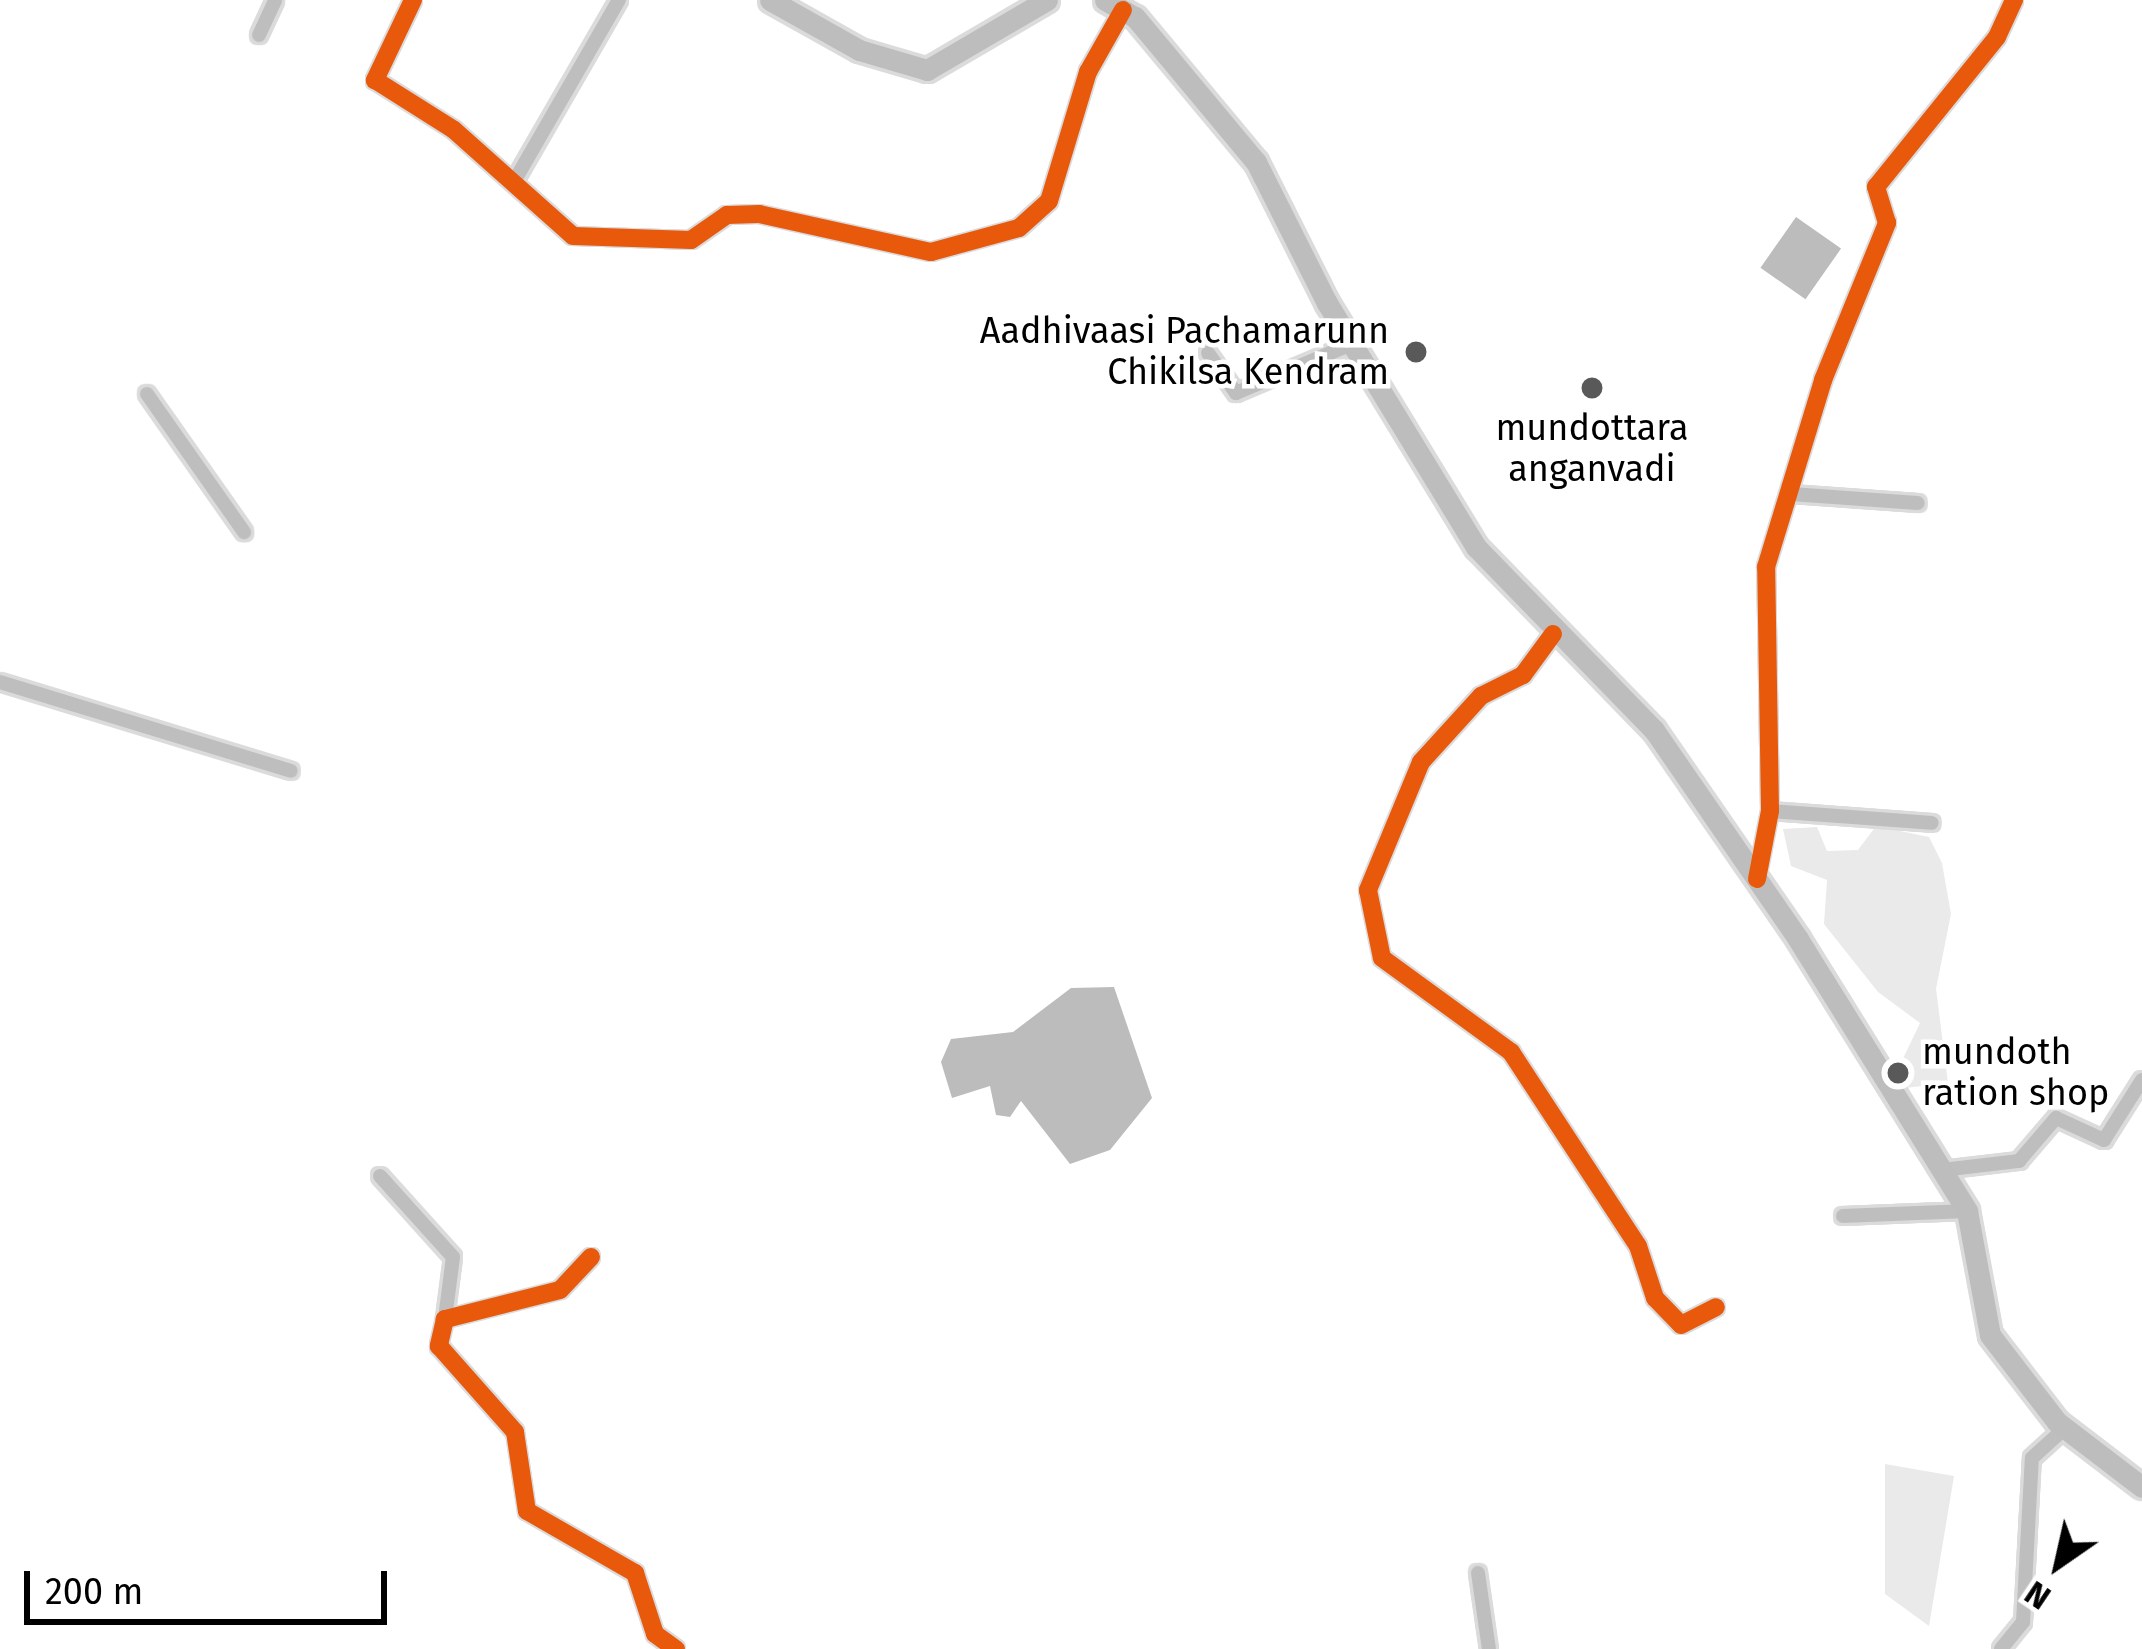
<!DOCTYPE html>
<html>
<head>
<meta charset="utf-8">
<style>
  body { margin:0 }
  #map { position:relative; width:2142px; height:1649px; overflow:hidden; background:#fff; font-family:"Fira Sans",sans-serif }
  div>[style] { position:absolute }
  .green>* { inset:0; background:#eaeaea }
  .water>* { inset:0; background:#bcbcbc; transform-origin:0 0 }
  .roads { filter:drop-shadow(3px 0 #dbdbdb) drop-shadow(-3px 0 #dbdbdb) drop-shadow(0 3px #dbdbdb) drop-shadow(0 -3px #dbdbdb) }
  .minor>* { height:14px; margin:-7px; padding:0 7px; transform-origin:7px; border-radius:7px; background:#bebebe }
  .primary>* { height:21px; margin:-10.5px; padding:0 10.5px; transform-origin:10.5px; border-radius:10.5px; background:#bdbdbd }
  .cycleway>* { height:18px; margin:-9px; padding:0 9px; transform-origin:9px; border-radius:9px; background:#e8590c }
  .dots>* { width:33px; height:33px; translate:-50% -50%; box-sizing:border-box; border:6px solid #fff; border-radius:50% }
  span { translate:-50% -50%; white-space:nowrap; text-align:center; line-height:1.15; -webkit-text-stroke:9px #fff; paint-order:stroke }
  .poi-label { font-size:36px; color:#000 }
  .right { translate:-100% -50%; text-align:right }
  .left { translate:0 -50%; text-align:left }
  .north { position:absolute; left:1998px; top:1505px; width:120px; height:120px; -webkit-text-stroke:9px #fff; paint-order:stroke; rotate:214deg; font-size:33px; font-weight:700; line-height:48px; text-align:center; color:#000 }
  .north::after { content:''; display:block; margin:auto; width:42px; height:54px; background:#000; clip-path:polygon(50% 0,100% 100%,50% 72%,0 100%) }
  .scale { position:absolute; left:24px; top:1571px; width:363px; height:54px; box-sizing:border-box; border:6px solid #000; border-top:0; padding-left:15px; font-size:36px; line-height:42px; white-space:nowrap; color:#000; -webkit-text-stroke:9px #fff; paint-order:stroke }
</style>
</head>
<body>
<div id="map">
  <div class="green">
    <i style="clip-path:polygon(1876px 826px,1929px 837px,1942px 863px,1951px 914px,1936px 989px,1948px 1083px,1888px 1090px,1920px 1023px,1878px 992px,1824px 924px,1827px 880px,1791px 866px,1783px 829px,1817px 827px,1827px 851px,1858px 850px)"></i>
    <i style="clip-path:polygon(1885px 1464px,1954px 1476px,1929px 1626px,1885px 1594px)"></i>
  </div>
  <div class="water">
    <i style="left:1796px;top:217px;width:55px;height:62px;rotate:35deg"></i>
    <i style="clip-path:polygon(1114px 987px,1152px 1098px,1110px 1150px,1070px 1164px,1021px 1101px,1010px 1117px,996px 1115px,990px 1086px,952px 1098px,941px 1062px,951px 1039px,1013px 1032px,1071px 988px)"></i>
  </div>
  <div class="roads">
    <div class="minor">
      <i style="left:413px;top:0;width:89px;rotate:115.4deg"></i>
      <i style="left:375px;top:80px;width:93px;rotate:32.3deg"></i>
      <i style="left:454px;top:130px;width:159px;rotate:41.7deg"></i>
      <i style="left:573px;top:236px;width:118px;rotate:1.9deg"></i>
      <i style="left:691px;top:240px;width:44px;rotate:-34.8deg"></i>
      <i style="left:727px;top:215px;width:32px;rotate:-2deg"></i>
      <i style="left:759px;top:214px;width:176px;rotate:12.5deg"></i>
      <i style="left:931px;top:252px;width:91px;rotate:-15.3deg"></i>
      <i style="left:1019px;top:228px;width:40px;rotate:-42deg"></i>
      <i style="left:1049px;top:201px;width:135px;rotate:-73.2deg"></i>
      <i style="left:1088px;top:72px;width:71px;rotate:-60.6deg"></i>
      <i style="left:259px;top:35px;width:38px;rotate:-65deg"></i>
      <i style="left:515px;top:180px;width:208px;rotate:-60deg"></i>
      <i style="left:1208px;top:353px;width:49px;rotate:55deg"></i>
      <i style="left:1236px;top:393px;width:128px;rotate:-23deg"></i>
      <i style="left:147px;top:394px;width:169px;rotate:54.9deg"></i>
      <i style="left:1791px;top:494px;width:127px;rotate:4.1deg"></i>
      <i style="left:1553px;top:634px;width:51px;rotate:126.2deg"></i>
      <i style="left:1523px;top:675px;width:47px;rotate:153.4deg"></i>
      <i style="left:1481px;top:696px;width:89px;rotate:132.3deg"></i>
      <i style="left:1421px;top:762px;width:139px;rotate:112.5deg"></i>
      <i style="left:1368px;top:890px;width:69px;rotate:78.4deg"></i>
      <i style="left:1382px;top:958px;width:160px;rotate:36.1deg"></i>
      <i style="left:1511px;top:1052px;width:232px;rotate:56.8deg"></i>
      <i style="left:1638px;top:1246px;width:55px;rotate:71.9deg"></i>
      <i style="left:1655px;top:1298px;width:37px;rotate:46deg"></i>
      <i style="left:1681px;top:1325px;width:39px;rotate:-27deg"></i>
      <i style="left:0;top:682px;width:304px;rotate:17deg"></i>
      <i style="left:1770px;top:811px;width:162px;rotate:4.2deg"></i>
      <i style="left:1757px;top:878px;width:68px;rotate:-79deg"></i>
      <i style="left:1770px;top:811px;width:244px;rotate:-90.9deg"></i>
      <i style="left:1766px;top:567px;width:195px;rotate:-73deg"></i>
      <i style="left:1823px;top:380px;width:170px;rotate:-67.8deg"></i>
      <i style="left:1887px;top:223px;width:38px;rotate:-107deg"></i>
      <i style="left:1876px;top:187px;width:193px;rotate:-51.1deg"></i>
      <i style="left:1997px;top:37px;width:41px;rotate:-65.3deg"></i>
      <i style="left:1942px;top:1170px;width:78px;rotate:-6.7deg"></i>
      <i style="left:2019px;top:1161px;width:57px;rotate:-49.3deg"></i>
      <i style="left:2056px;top:1118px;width:53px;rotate:24.6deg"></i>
      <i style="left:2104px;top:1140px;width:71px;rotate:-57.7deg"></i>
      <i style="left:380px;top:1176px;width:109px;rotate:48deg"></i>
      <i style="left:453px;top:1257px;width:63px;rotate:97.4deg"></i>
      <i style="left:1843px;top:1216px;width:124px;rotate:-2.3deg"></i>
      <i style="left:591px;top:1257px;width:45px;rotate:133.2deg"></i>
      <i style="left:560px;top:1290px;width:119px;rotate:165.8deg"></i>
      <i style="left:445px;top:1319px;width:28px;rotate:103deg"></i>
      <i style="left:439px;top:1346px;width:115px;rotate:48.5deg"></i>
      <i style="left:515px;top:1432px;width:80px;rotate:81.4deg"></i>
      <i style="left:527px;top:1511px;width:125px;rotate:29.9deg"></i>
      <i style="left:635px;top:1573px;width:64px;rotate:71.8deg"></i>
      <i style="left:655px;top:1634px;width:26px;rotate:36deg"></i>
      <i style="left:1478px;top:1573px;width:77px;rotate:81.8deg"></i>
      <i style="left:2001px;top:1649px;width:35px;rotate:-51deg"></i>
      <i style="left:2023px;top:1622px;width:164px;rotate:-86.9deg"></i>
      <i style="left:2032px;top:1458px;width:45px;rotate:-42.3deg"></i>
    </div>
    <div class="primary">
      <i style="left:770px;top:0;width:102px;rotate:29.3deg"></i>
      <i style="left:859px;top:50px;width:71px;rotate:16.4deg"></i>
      <i style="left:927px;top:70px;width:139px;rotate:-30.3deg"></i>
      <i style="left:1105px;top:0;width:34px;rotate:30deg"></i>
      <i style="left:1135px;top:17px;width:189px;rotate:50.2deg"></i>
      <i style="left:1256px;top:162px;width:158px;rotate:63.3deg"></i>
      <i style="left:1327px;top:303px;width:286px;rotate:58.6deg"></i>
      <i style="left:1476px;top:547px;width:255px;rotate:45.8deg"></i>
      <i style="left:1654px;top:730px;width:254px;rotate:55.4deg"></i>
      <i style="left:1798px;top:939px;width:320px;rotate:58.1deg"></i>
      <i style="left:1967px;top:1211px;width:126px;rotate:79.5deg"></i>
      <i style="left:1990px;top:1335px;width:110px;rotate:52.4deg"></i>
      <i style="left:2057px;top:1422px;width:107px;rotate:37.4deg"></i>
    </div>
  </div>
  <div class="cycleway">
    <i style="left:413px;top:0;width:89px;rotate:115.4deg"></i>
    <i style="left:375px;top:80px;width:93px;rotate:32.3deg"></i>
    <i style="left:454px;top:130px;width:159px;rotate:41.7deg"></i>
    <i style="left:573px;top:236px;width:118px;rotate:1.9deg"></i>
    <i style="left:691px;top:240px;width:44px;rotate:-34.8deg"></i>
    <i style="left:727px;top:215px;width:32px;rotate:-2deg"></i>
    <i style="left:759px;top:214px;width:176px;rotate:12.5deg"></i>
    <i style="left:931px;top:252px;width:91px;rotate:-15.3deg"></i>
    <i style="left:1019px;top:228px;width:40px;rotate:-42deg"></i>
    <i style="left:1049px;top:201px;width:135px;rotate:-73.2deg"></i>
    <i style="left:1088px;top:72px;width:71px;rotate:-60.6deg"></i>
    <i style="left:1553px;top:634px;width:51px;rotate:126.2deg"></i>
    <i style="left:1523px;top:675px;width:47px;rotate:153.4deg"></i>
    <i style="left:1481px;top:696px;width:89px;rotate:132.3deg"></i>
    <i style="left:1421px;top:762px;width:139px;rotate:112.5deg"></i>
    <i style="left:1368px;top:890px;width:69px;rotate:78.4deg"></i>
    <i style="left:1382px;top:958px;width:160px;rotate:36.1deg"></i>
    <i style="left:1511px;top:1052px;width:232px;rotate:56.8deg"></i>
    <i style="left:1638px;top:1246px;width:55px;rotate:71.9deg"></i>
    <i style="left:1655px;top:1298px;width:37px;rotate:46deg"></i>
    <i style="left:1681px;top:1325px;width:39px;rotate:-27deg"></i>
    <i style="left:1757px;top:879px;width:69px;rotate:-79.2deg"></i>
    <i style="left:1770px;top:811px;width:244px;rotate:-90.9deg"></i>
    <i style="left:1766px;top:567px;width:195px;rotate:-73deg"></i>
    <i style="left:1823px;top:380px;width:170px;rotate:-67.8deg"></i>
    <i style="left:1887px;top:223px;width:38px;rotate:-107deg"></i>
    <i style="left:1876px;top:187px;width:193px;rotate:-51.1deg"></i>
    <i style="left:1997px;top:37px;width:41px;rotate:-65.3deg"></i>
    <i style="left:591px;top:1257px;width:45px;rotate:133.2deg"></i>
    <i style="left:560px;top:1290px;width:119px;rotate:165.8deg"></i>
    <i style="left:445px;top:1319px;width:28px;rotate:103deg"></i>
    <i style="left:439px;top:1346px;width:115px;rotate:48.5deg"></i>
    <i style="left:515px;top:1432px;width:80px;rotate:81.4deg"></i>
    <i style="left:527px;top:1511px;width:125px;rotate:29.9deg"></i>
    <i style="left:635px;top:1573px;width:64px;rotate:71.8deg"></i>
    <i style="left:655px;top:1634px;width:26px;rotate:36deg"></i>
  </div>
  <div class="dots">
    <i style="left:1416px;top:352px;background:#595959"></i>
    <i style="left:1592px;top:388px;background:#595959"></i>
    <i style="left:1898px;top:1073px;background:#595959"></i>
  </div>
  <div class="poi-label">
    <span class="right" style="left:1389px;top:352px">Aadhivaasi Pachamarunn<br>Chikilsa Kendram</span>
    <span style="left:1592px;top:449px">mundottara<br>anganvadi</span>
    <span class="left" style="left:1922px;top:1073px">mundoth<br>ration shop</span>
  </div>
  <div class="north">N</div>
  <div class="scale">200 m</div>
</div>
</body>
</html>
